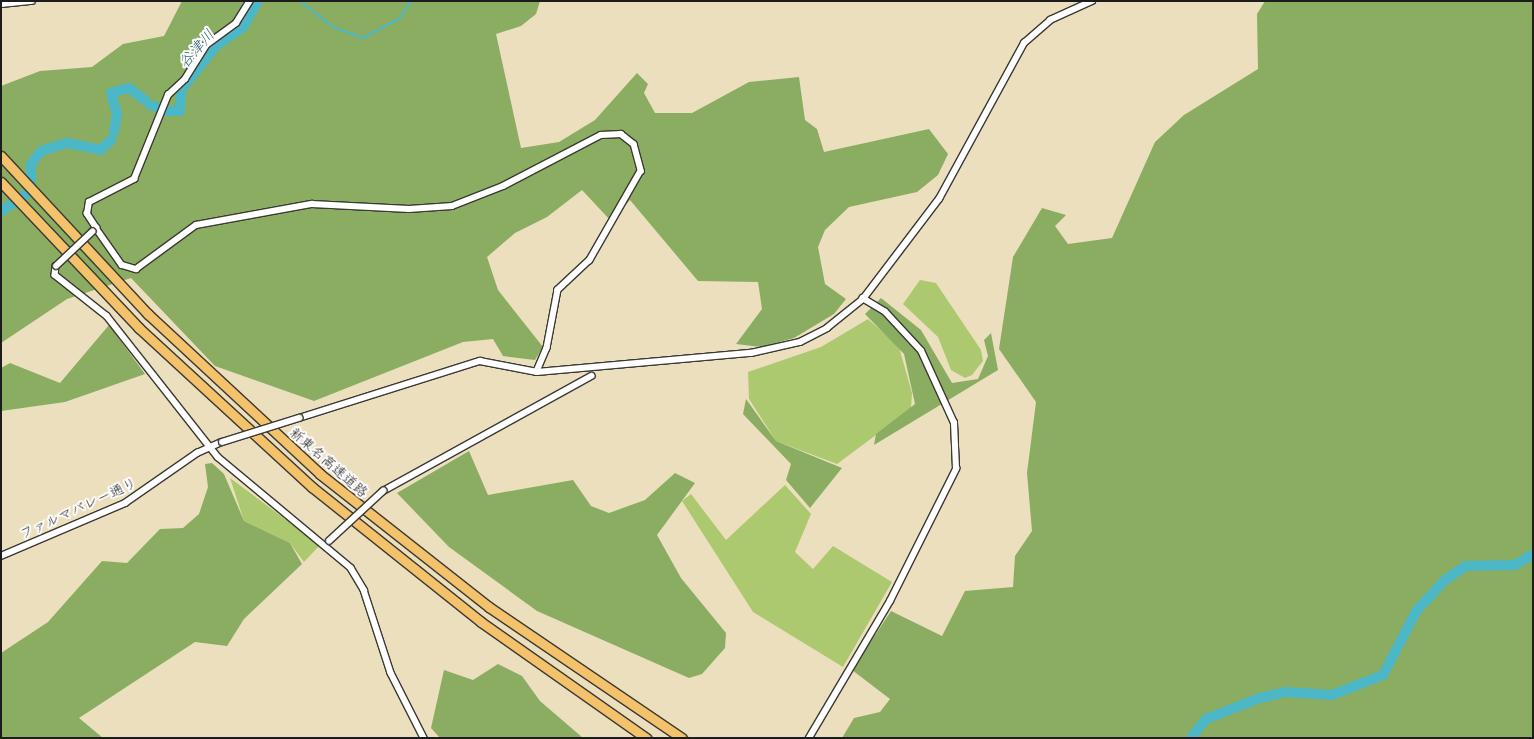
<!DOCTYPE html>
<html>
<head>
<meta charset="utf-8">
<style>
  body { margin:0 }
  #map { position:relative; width:1534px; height:739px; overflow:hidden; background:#ecdfbe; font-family:"Shantell Sans","Klee One",sans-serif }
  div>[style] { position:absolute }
  .green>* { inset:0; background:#adc96f }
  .forest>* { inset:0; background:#8aad62 }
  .stream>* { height:2px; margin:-1px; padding:0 1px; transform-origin:1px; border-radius:1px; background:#4bb7c7 }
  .river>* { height:10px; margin:-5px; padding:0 5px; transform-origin:5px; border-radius:5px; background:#4bb7c7 }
  .roads { filter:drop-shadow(1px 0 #3b3934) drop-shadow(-1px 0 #3b3934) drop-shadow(0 1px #3b3934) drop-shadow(0 -1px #3b3934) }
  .minor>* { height:5.5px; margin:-2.75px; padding:0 2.75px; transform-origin:2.75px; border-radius:2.75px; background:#fff }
  .highway>* { height:9px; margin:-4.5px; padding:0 4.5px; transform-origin:4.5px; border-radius:4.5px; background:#f4c26a }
  .bridges { filter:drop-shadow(1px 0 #3b3934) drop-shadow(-1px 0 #3b3934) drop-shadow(0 1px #3b3934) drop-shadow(0 -1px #3b3934) }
  .minor-bridge>* { height:5.5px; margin:-2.75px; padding:0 2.75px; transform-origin:2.75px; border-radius:2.75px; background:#fff }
  span { translate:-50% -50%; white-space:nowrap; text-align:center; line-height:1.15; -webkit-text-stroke:4px #fff; paint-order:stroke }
  .street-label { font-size:14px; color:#1c1c1c }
  .water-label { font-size:15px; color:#316269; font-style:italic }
  .frame { position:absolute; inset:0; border:2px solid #1c1c1c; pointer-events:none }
</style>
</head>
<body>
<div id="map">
  <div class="green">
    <i style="clip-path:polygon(920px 280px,936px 283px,981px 350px,983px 361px,972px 375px,965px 378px,951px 370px,938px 337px,903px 304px)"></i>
    <i style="clip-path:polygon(868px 319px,899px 347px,912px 393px,911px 409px,837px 464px,776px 441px,749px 399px,748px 372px,821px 347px)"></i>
    <i style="clip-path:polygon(230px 478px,320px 545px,304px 562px,290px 543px,244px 521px)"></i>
    <i style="clip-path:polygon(785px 485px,811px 514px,795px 552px,813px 569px,833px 546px,892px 582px,843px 667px,753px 612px,682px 501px,691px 494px,726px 540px)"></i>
  </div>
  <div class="forest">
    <i style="clip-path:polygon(182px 1px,540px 1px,536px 14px,521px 26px,496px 34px,521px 148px,559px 142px,595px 120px,637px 73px,648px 84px,644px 93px,655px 113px,692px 113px,749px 82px,799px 77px,805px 120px,817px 129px,824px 152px,929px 129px,948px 154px,938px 175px,917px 192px,849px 207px,825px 230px,818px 247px,825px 284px,846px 299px,834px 314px,794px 338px,761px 347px,736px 344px,762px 309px,758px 282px,698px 281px,630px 200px,611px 221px,582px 190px,547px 217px,515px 233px,487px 257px,498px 290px,543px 347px,535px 360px,503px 356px,493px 339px,463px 342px,314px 401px,215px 366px,131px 278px,67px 299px,1px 343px,1px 86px,40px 71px,92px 67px,123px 44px,164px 36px)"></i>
    <i style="clip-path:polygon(1265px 1px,1533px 1px,1533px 738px,842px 738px,854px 718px,880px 712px,890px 699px,852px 670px,891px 611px,942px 636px,965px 591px,1013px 587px,1015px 556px,1032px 531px,1027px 473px,1036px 402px,999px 349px,1013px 257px,1042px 208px,1066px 215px,1055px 226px,1068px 244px,1112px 238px,1155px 142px,1184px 115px,1258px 69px,1257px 14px)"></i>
    <i style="clip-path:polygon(881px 298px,921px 330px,952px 383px,978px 379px,988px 356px,984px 340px,991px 333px,998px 370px,874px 445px,876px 434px,915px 404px,904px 354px,865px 314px)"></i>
    <i style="clip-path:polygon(109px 325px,145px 374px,65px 402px,1px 411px,1px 368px,10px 363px,60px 383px)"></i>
    <i style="clip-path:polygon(746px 399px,776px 441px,842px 468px,810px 508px,786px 480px,791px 464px,743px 414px)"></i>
    <i style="clip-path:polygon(469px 451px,488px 495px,573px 480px,591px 506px,609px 513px,645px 500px,675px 473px,695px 483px,657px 535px,681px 578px,726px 633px,725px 648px,702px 674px,689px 678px,537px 611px,449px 547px,397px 493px)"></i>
    <i style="clip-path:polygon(212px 463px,224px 474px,244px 521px,290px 543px,302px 564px,244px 619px,227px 646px,195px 642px,79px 718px,103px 738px,1px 738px,1px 653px,48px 622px,102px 561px,127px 563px,160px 529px,183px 528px,199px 514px,208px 487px,205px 464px)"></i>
    <i style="clip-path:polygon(498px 664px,522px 676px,540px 701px,583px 738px,440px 738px,431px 728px,444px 670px,473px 680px)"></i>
  </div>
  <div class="stream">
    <i style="left:300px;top:1px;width:42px;rotate:38.2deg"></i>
    <i style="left:333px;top:27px;width:32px;rotate:20deg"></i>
    <i style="left:363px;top:38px;width:42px;rotate:-28.4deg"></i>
    <i style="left:400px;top:18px;width:20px;rotate:-57deg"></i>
  </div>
  <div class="river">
    <i style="left:150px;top:105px;width:6px;rotate:18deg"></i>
    <i style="left:165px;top:111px;width:15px"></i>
    <i style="left:180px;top:111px;width:21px;rotate:-87deg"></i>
    <i style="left:181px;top:90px;width:56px;rotate:-51.5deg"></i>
    <i style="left:216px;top:46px;width:33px;rotate:-35deg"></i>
    <i style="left:243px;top:27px;width:30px;rotate:-60deg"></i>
    <i style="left:114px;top:132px;width:18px;rotate:-81deg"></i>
    <i style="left:117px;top:114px;width:22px;rotate:-106deg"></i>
    <i style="left:111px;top:93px;width:19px;rotate:-16deg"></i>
    <i style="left:129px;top:88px;width:20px;rotate:37deg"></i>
    <i style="left:1px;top:211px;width:36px;rotate:-34deg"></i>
    <i style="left:31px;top:191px;width:27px;rotate:-90deg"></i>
    <i style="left:31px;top:164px;width:16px;rotate:-52deg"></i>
    <i style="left:41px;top:151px;width:28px;rotate:-17deg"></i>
    <i style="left:68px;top:143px;width:33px;rotate:12deg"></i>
    <i style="left:100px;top:150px;width:15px;rotate:-42deg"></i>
    <i style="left:1191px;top:738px;width:24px;rotate:-52deg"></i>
    <i style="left:1206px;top:719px;width:58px;rotate:-21.3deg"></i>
    <i style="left:1260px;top:698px;width:27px;rotate:-13deg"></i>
    <i style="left:1286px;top:692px;width:46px;rotate:3.7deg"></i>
    <i style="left:1332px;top:695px;width:55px;rotate:-21.4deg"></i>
    <i style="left:1383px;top:675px;width:73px;rotate:-62.4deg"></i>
    <i style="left:1417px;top:610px;width:41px;rotate:-47deg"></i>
    <i style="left:1445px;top:580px;width:25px;rotate:-34deg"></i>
    <i style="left:1466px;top:566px;width:49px;rotate:-1.2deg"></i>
    <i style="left:1515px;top:565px;width:21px;rotate:-31deg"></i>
  </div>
  <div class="roads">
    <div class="minor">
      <i style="left:1px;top:4px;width:31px;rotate:-6deg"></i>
      <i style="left:96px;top:228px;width:17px;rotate:-123deg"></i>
      <i style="left:87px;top:214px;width:12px;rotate:-81deg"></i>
      <i style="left:89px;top:202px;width:51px;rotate:-27.1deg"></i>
      <i style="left:134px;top:179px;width:91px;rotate:-68deg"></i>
      <i style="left:168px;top:95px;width:23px;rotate:-43deg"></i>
      <i style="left:185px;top:79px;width:40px;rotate:-58deg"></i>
      <i style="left:206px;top:45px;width:37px;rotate:-36deg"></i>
      <i style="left:236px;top:23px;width:26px;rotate:-58deg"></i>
      <i style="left:92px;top:232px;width:6px;rotate:-45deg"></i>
      <i style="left:96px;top:228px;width:45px;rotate:54.9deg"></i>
      <i style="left:122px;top:265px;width:15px;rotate:16deg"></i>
      <i style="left:136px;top:269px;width:74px;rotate:-36.3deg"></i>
      <i style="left:196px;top:225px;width:118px;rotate:-10.3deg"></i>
      <i style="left:312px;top:204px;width:97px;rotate:3deg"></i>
      <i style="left:409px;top:209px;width:43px;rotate:-4deg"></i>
      <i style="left:452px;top:206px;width:55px;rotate:-21.4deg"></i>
      <i style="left:503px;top:186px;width:110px;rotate:-27.5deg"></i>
      <i style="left:601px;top:135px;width:20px;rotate:-3deg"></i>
      <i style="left:621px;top:134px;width:16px;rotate:38deg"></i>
      <i style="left:634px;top:144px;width:28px;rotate:75deg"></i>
      <i style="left:641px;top:171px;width:103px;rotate:119.8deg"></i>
      <i style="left:590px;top:260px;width:44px;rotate:136.8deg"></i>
      <i style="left:558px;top:290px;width:59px;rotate:100.7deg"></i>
      <i style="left:547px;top:348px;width:26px;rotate:113deg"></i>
      <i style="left:56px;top:266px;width:9px;rotate:96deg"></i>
      <i style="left:55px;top:275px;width:66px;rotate:38.3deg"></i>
      <i style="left:107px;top:316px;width:179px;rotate:51.8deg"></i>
      <i style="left:218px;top:457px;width:173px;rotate:39.8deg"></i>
      <i style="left:351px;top:568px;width:26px;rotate:59deg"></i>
      <i style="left:364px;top:590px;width:87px;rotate:72deg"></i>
      <i style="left:391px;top:673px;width:73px;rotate:63.1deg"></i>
      <i style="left:299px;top:418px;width:190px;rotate:-17.5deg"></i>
      <i style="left:480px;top:361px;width:58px;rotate:10.9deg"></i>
      <i style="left:537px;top:372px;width:215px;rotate:-5.1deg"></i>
      <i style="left:751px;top:353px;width:50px;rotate:-12.7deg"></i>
      <i style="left:800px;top:342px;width:30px;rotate:-27deg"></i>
      <i style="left:827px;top:328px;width:46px;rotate:-38.9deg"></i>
      <i style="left:863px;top:299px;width:126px;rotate:-52.8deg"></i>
      <i style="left:939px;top:199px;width:178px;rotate:-61.4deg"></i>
      <i style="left:1024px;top:43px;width:35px;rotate:-41deg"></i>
      <i style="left:1050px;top:20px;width:46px;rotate:-24.3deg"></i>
      <i style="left:383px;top:491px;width:238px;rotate:-28.9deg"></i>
      <i style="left:1px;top:556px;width:135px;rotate:-23.1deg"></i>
      <i style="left:125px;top:503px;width:88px;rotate:-34.8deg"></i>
      <i style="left:197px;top:453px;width:27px;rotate:-24deg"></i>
      <i style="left:809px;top:738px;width:159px;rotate:-59.4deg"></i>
      <i style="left:890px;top:601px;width:148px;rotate:-63.4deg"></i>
      <i style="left:956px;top:469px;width:46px;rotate:-92.5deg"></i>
      <i style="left:954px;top:423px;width:79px;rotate:-114.6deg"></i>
      <i style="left:921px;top:351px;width:53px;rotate:-132.7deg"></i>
      <i style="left:885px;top:312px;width:26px;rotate:-149deg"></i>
    </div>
    <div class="highway">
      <i style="left:1px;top:156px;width:216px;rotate:47.1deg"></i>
      <i style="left:148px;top:314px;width:235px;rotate:42.9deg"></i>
      <i style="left:320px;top:474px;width:215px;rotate:38.2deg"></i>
      <i style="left:489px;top:607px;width:233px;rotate:34.2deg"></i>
      <i style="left:1px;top:182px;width:201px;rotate:46.6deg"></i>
      <i style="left:139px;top:328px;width:235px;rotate:42.6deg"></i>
      <i style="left:312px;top:487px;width:216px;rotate:38.6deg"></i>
      <i style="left:481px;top:622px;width:202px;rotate:35.1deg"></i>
    </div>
  </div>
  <div class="bridges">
    <div class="minor-bridge">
      <i style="left:56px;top:266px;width:50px;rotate:-43.4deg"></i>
      <i style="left:222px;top:442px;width:81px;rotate:-17.3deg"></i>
      <i style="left:329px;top:541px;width:74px;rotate:-42.8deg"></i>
    </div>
  </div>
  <div class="street-label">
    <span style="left:329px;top:462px;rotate:41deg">新東名高速道路</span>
    <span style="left:78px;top:508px;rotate:-25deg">ファルマバレー通り</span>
  </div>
  <div class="water-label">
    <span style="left:197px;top:49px;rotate:-48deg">谷津川</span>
  </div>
  <div class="frame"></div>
</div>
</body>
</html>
